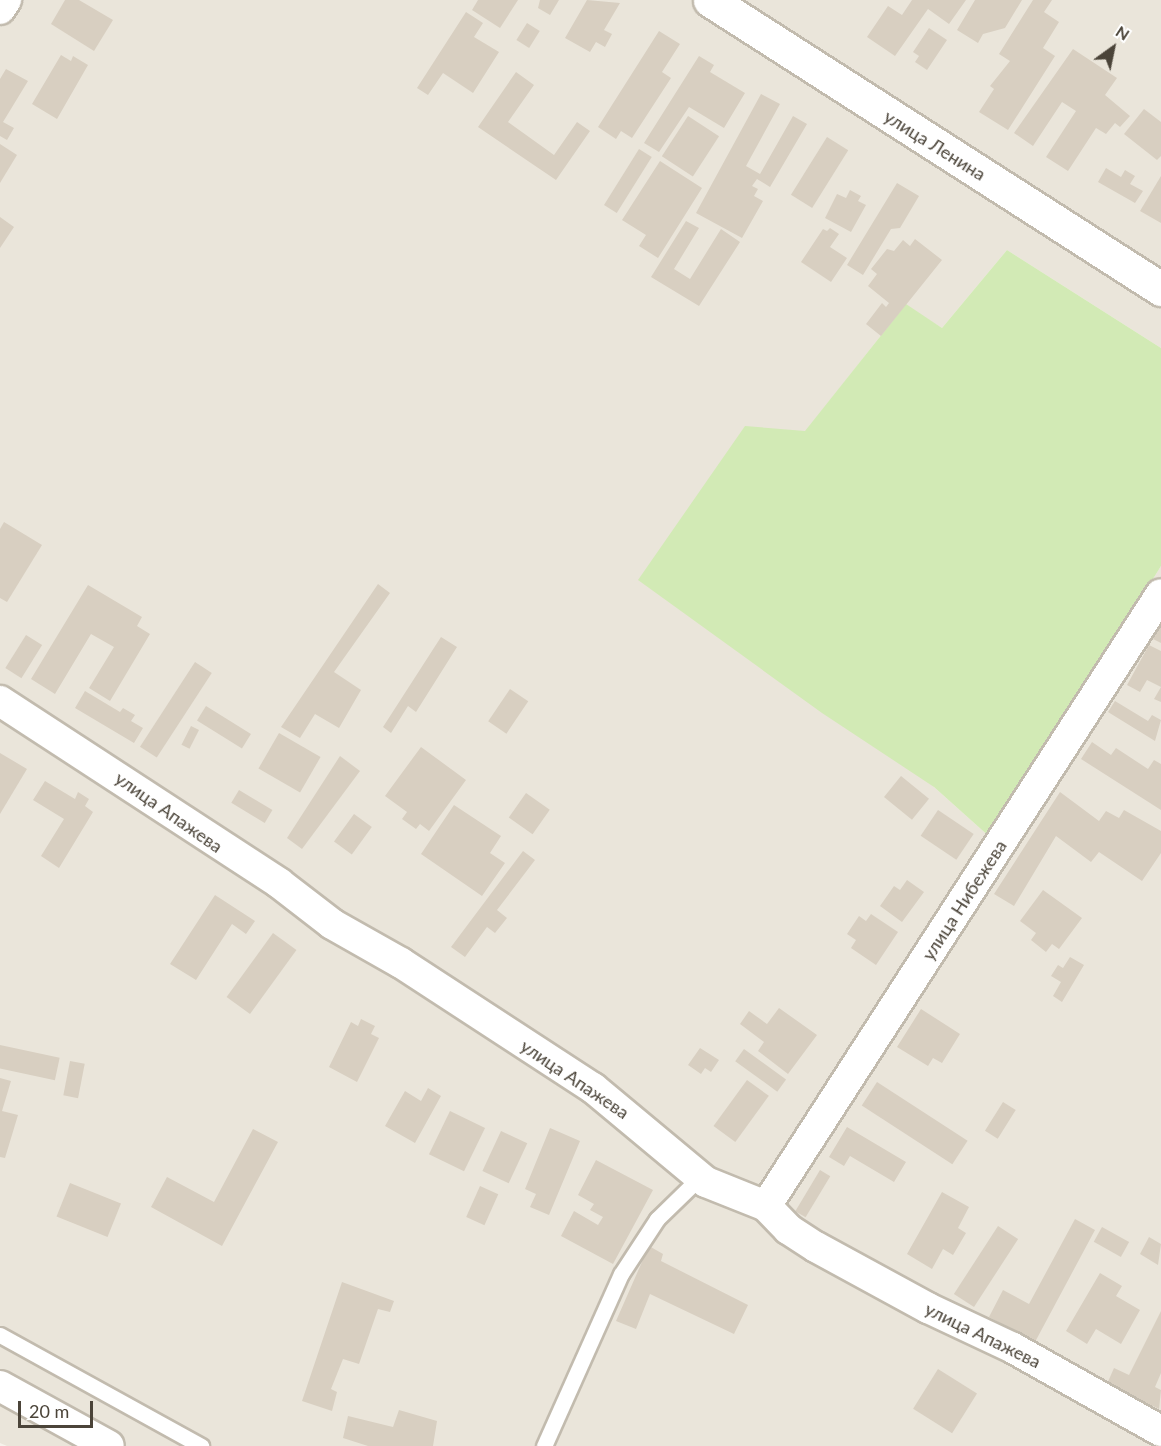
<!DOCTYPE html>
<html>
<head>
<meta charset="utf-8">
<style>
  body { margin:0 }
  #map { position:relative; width:1161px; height:1446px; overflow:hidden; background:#f6f3ec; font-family:Lato,sans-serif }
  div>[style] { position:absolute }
  .residential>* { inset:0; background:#eae5da }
  .green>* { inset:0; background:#d2eab5 }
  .building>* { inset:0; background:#d8cfc1; transform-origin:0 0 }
  .roads { filter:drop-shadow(2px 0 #c2bbae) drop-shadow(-2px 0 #c2bbae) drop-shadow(0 2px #c2bbae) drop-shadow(0 -2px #c2bbae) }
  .service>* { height:15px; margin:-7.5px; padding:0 7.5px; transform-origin:7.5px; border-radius:7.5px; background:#fff }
  .minor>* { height:30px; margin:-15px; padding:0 15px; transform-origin:15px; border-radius:15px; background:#fff }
  .tertiary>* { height:33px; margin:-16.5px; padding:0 16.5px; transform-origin:16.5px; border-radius:16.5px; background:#fff }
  span { translate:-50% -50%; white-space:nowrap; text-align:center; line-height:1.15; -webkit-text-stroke:4.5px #fff; paint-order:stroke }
  .street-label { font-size:18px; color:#4b4439 }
  .north { position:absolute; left:1083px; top:18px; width:60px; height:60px; -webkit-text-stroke:4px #fff; paint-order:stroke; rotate:33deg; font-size:16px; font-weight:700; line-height:24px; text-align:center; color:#4b4439 }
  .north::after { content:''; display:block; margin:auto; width:21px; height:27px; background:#4b4439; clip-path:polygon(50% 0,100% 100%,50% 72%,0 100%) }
  .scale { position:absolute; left:18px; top:1401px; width:75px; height:27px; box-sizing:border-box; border:3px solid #4b4439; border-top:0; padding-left:8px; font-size:18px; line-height:21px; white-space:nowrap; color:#4b4439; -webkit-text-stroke:4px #fff; paint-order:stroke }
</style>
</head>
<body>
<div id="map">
  <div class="residential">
    <i style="clip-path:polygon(0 0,1161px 0,1161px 348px,1007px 250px,942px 328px,905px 305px,805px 432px,934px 787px,992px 839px,1161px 566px,1161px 1446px,7px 1446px,0 1443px)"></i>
  </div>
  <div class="green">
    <i style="clip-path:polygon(1007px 250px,1161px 348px,1161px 566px,992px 839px,934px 787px,822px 713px,638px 580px,745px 426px,805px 431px,906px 304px,942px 328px)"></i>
  </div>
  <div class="building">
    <i style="clip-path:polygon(65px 0,79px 0,113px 20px,94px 51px,51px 24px)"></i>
    <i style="clip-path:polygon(478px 0,518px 0,500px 28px,472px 10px)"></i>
    <i style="clip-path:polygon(540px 0,559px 0,550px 15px,538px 8px)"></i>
    <i style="clip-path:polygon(587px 0,620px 3px,604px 30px,612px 34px,605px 47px,596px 42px,590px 52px,565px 38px)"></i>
    <i style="clip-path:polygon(912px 0,966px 0,949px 24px,928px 9px,895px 56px,867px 37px,888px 6px,902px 15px)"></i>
    <i style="clip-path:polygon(975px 0,1022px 0,1005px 28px,983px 34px,978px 43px,957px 30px)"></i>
    <i style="clip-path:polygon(1033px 0,1052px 0,1044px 12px,1059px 22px,1043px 48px,1055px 56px,1008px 130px,979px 112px,994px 89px,990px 86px,1010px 61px,999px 54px)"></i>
    <i style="clip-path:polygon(466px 12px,483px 23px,474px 37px,499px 52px,473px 93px,443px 73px,428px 95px,417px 88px)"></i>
    <i style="left:527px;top:23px;width:15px;height:20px;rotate:32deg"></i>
    <i style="clip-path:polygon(929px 28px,947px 40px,927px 70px,915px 62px,919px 56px,913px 52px)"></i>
    <i style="clip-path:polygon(659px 31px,680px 44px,662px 72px,671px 78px,632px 138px,621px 131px,616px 139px,598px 127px)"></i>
    <i style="clip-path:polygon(1073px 49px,1117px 78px,1105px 95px,1130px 116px,1120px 127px,1115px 123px,1106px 134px,1096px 128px,1068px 171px,1046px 157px,1076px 111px,1062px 102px,1033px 146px,1014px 133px)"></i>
    <i style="clip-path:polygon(61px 55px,71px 61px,73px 56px,88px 65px,57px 119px,32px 104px)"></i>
    <i style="clip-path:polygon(699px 56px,714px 65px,710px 72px,745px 93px,724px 128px,689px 107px,659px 152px,644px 143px)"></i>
    <i style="clip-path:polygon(6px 69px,28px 81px,3px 122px,14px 128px,7px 140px,0 136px,0 79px)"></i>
    <i style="clip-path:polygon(516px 72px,534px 85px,508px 122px,554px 155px,577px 122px,590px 131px,556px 180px,478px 127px)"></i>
    <i style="clip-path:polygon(761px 94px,780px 104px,746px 166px,760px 174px,793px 116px,807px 124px,770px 187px,757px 179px,752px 186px,758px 189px,754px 196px,763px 201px,742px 238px,696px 213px)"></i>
    <i style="clip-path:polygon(1144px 109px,1161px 122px,1161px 156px,1157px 160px,1124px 134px)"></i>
    <i style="left:688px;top:116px;width:37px;height:48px;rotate:33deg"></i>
    <i style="left:827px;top:137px;width:25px;height:68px;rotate:32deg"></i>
    <i style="clip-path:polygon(0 144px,17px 155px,0 183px)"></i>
    <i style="left:639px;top:149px;width:15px;height:66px;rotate:32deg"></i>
    <i style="clip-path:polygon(660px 161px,702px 188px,658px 258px,639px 246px,646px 235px,622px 220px)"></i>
    <i style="clip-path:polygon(1106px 168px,1121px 177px,1125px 170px,1135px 176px,1130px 184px,1143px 191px,1135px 203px,1098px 182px)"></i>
    <i style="clip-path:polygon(1161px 176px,1161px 223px,1140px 211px)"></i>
    <i style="clip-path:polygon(897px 183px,919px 196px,900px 228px,891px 229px,863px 275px,847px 265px)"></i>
    <i style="clip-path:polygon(850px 190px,861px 196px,858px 201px,866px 205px,851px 232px,825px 218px,837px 194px,846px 198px)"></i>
    <i style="clip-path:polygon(0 217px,14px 227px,0 248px)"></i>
    <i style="clip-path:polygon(686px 221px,699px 228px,674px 269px,690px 279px,721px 229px,740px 242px,699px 306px,651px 277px)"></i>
    <i style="clip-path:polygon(830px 228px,839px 234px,830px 247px,847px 258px,831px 282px,801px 262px,823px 229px,827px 231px)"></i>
    <i style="clip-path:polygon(915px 239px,942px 260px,881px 336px,866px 324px,882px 303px,886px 307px,889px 303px,868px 286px,877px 274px,871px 269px,887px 249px,894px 251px,903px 240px,910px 246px)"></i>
    <i style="clip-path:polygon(4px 522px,42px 545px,7px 602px,0 598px,0 529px)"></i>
    <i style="clip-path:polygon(378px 584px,390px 593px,334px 672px,361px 690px,339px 728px,315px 714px,300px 738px,281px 727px)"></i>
    <i style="clip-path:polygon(88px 585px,142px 617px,137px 626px,150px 634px,110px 701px,89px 688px,114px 647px,91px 634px,55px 694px,31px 679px)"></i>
    <i style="clip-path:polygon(1161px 625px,1161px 643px,1153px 639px)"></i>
    <i style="left:26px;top:635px;width:19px;height:39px;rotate:32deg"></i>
    <i style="clip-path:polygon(441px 637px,457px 647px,416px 712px,408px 706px,391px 733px,383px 727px)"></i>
    <i style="clip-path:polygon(1149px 645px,1161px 651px,1161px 702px,1154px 699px,1161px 687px,1147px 680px,1140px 692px,1127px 685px)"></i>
    <i style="left:195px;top:662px;width:20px;height:101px;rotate:33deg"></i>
    <i style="left:510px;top:689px;width:22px;height:39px;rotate:34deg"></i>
    <i style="clip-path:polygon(85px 691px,120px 712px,123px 708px,135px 715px,131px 721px,143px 728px,134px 743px,75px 708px)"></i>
    <i style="clip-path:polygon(1115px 701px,1148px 721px,1152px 715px,1161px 720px,1155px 741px,1108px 712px)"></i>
    <i style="left:206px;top:706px;width:53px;height:17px;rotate:32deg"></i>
    <i style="left:191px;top:726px;width:9px;height:21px;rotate:27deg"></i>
    <i style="left:279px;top:733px;width:48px;height:41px;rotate:30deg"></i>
    <i style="clip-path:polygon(1092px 742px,1111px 755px,1116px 748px,1148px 769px,1154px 760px,1161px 764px,1161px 810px,1081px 759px)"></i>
    <i style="clip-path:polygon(421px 747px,466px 780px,429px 831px,420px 824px,416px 829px,402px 819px,407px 812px,385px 796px)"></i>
    <i style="clip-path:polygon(0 753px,27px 769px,0 814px)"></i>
    <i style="clip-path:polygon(340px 756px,360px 771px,302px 849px,287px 838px)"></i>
    <i style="left:901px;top:776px;width:36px;height:27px;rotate:39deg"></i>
    <i style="clip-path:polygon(45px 781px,75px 799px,78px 792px,89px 799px,85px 806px,93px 812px,59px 868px,41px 856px,64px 819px,33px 800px)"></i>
    <i style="left:239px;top:790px;width:39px;height:15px;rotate:31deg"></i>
    <i style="clip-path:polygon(1060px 792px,1099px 821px,1106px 811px,1119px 818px,1124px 810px,1161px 831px,1161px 853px,1142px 881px,1099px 852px,1091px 862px,1056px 836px,1014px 906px,994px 894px)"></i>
    <i style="left:526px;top:793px;width:29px;height:30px;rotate:35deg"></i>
    <i style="clip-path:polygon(454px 805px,501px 836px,490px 853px,505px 863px,482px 896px,421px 854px)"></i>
    <i style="left:938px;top:810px;width:43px;height:31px;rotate:34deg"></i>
    <i style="left:354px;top:814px;width:22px;height:34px;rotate:36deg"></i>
    <i style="clip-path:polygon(523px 851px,535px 860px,497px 910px,507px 918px,495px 933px,487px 927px,465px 957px,451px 947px)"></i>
    <i style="clip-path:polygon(907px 880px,924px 892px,902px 922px,880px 906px,894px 886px,900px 890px)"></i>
    <i style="clip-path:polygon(1043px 890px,1082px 918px,1059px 949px,1052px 944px,1046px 952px,1031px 940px,1036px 933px,1020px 921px)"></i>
    <i style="clip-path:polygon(215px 895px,255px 921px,246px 934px,232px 924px,196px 980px,170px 964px)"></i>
    <i style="clip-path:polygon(871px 914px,898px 932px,876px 965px,851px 948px,856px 940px,847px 934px,859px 916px,866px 921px)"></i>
    <i style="left:273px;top:933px;width:29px;height:79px;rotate:36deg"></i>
    <i style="clip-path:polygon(1070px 957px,1084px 965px,1062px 1002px,1053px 996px,1061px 982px,1051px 976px,1058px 965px,1063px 968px)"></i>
    <i style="clip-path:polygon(779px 1008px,817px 1035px,788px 1074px,758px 1051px,764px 1042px,740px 1024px,749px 1011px,767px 1024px)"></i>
    <i style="clip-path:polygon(921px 1009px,960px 1034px,942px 1063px,933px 1058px,928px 1066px,897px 1047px)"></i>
    <i style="clip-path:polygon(361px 1019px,375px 1026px,371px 1034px,379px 1038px,357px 1082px,329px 1067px,351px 1022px,358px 1026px)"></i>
    <i style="left:0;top:1045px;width:61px;height:23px;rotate:12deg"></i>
    <i style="clip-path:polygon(700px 1048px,719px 1060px,711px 1072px,705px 1068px,701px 1074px,688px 1065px)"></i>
    <i style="left:744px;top:1049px;width:52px;height:15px;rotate:36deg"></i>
    <i style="left:70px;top:1061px;width:15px;height:35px;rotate:11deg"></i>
    <i style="clip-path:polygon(0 1078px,11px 1081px,2px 1111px,18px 1115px,5px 1158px,0 1157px)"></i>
    <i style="left:747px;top:1080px;width:27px;height:57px;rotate:36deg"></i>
    <i style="left:877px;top:1082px;width:108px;height:28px;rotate:33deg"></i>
    <i style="clip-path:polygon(428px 1088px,441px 1096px,415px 1143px,385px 1126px,405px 1091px,421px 1101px)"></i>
    <i style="left:1003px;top:1102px;width:15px;height:34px;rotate:32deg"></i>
    <i style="left:450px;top:1111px;width:39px;height:48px;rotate:26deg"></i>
    <i style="clip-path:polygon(847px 1127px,906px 1162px,894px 1182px,850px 1156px,844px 1166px,829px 1157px)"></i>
    <i style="clip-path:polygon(550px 1128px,580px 1141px,549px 1215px,530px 1207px,536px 1194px,525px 1189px)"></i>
    <i style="clip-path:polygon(253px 1129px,278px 1142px,222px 1246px,151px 1207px,167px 1177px,214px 1202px)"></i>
    <i style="left:501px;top:1131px;width:29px;height:44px;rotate:25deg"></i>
    <i style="clip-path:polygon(596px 1160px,653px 1190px,613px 1264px,561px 1236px,574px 1211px,598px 1225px,603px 1217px,590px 1210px,594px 1204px,578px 1195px)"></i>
    <i style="left:820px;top:1170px;width:12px;height:48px;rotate:31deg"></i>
    <i style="left:70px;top:1183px;width:55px;height:36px;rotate:22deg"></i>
    <i style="left:480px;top:1186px;width:20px;height:34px;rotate:24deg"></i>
    <i style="clip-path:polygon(942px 1192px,969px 1207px,958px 1228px,966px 1233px,953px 1255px,943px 1249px,932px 1269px,907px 1254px)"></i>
    <i style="clip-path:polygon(1075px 1219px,1095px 1230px,1035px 1342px,989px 1317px,1003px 1290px,1029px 1304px)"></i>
    <i style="left:998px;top:1226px;width:24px;height:81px;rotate:33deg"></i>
    <i style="left:1102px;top:1227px;width:31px;height:17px;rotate:29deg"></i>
    <i style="clip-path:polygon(1149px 1237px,1161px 1244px,1158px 1265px,1140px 1254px)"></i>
    <i style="clip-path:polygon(649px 1246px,663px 1254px,661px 1261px,748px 1305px,734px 1334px,650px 1294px,636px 1329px,616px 1321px)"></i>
    <i style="clip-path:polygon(1100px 1273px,1122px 1286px,1116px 1296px,1140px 1310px,1121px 1344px,1096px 1329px,1087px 1344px,1066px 1331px)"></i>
    <i style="clip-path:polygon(342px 1282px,394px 1301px,390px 1312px,378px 1309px,359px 1364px,343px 1359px,331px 1389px,337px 1392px,332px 1411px,302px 1401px)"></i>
    <i style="clip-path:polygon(1161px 1311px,1161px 1373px,1155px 1387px,1161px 1390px,1159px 1409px,1107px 1384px,1114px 1368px,1129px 1375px)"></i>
    <i style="left:938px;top:1369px;width:46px;height:47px;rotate:32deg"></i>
    <i style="clip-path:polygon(399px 1410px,437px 1421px,433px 1446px,368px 1446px,343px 1438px,348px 1416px,393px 1427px)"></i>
  </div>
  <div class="roads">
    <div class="service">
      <i style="left:0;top:1335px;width:230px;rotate:28.9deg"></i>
      <i style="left:544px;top:1446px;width:188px;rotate:-65.9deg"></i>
      <i style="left:621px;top:1274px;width:66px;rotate:-56.8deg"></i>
      <i style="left:657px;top:1219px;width:59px;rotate:-44.3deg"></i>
    </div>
    <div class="minor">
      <i style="left:0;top:9px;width:11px;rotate:-56deg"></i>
      <i style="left:0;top:701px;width:333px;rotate:33.1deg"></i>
      <i style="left:279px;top:883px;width:67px;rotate:37.7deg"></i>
      <i style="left:332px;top:924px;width:79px;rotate:29.5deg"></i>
      <i style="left:401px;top:963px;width:229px;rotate:33.1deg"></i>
      <i style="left:593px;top:1088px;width:147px;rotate:39.8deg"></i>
      <i style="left:706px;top:1182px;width:65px;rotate:21.8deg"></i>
      <i style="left:766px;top:1206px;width:32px;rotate:46deg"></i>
      <i style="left:788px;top:1229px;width:33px;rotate:33deg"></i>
      <i style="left:816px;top:1247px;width:128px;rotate:28.6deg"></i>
      <i style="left:928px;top:1308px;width:94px;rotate:25.2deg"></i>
      <i style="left:1013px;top:1348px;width:170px;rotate:29.3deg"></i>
      <i style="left:766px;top:1206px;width:728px;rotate:-57.16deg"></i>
      <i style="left:0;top:1386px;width:124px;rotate:28.8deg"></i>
    </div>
    <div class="tertiary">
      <i style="left:710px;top:0;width:536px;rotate:32.65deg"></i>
    </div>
  </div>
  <div class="street-label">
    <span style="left:935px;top:145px;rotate:32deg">улица Ленина</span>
    <span style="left:169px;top:812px;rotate:35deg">улица Апажева</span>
    <span style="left:964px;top:900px;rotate:-57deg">улица Нибежева</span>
    <span style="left:575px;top:1079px;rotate:34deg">улица Апажева</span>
    <span style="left:983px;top:1335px;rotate:26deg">улица Апажева</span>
  </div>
  <div class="north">N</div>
  <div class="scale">20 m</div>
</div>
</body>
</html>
